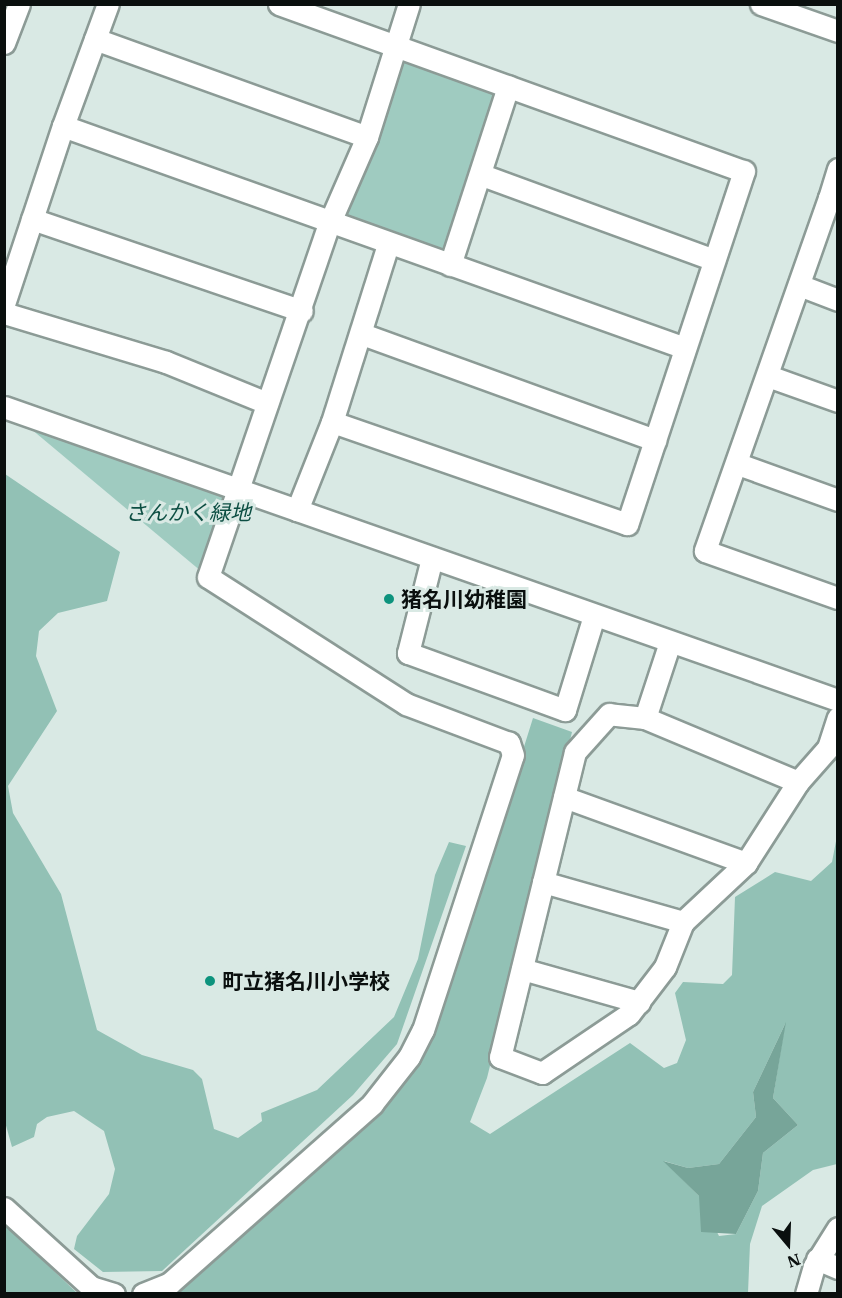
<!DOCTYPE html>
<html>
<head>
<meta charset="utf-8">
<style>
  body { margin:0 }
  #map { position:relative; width:842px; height:1298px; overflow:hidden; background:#d9e9e4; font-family:"IBM Plex Serif","Noto Sans JP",serif }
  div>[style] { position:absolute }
  .green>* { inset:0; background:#9fcbc0; transform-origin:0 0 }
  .forest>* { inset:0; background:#92c1b5 }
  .water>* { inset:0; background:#77a599 }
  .roads { filter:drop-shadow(2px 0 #8c9b96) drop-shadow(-2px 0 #8c9b96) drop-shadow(0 2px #8c9b96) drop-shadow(0 -2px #8c9b96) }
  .minor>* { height:21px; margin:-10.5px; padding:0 10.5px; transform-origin:10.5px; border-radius:10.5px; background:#fff }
  .dots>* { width:16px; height:16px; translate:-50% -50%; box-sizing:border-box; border:3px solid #d9e9e4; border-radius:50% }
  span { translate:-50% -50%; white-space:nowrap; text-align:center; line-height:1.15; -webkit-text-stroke:6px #d9e9e4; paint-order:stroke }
  .park-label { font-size:21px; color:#0c4e42; font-style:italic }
  .poi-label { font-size:21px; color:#0a0f0e; font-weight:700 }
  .left { translate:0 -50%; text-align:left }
  .frame { position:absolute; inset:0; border:6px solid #0a0f0e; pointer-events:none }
  .north { position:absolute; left:758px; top:1214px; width:60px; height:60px; -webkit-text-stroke:4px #d9e9e4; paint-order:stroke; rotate:161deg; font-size:16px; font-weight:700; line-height:24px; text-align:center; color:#0a0f0e }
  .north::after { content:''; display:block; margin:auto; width:21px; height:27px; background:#0a0f0e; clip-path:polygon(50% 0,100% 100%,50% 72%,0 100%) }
</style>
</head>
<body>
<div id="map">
  <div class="green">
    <i style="left:395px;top:46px;width:120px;height:190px;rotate:19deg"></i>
    <i style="clip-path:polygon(6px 408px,238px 489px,208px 577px)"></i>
  </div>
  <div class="forest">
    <i style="clip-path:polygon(5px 474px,120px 552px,107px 601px,58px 613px,39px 631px,36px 656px,57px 711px,8px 786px,13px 813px,61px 894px,97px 1030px,142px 1055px,193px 1070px,202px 1079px,214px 1129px,238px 1138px,262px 1121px,261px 1113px,317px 1090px,394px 1017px,418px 959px,435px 875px,449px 842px,466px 846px,397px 1044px,353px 1095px,162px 1271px,103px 1272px,74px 1249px,77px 1236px,109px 1194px,115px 1169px,104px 1131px,74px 1111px,47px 1117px,37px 1124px,34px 1137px,12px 1147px,5px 1122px)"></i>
    <i style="clip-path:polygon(evenodd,533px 718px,572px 732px,487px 1078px,470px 1122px,490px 1134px,630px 1043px,664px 1068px,677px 1063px,686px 1040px,675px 993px,683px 982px,723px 984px,732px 975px,735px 897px,775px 872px,811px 881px,832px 862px,837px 836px,837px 1164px,813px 1170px,762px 1206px,750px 1244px,748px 1293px,170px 1294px,403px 1086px,435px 1031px,533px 718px,785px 1024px,773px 1098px,798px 1125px,763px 1153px,758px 1191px,736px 1234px,719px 1236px,699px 1196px,664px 1161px,688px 1168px,719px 1164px,756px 1117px,753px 1092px,785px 1024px)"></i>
    <i style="clip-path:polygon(4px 1224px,5px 1224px,77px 1293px,5px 1293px)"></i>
  </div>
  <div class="water">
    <i style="clip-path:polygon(786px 1022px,773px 1098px,798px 1125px,763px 1153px,758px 1191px,736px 1234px,701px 1232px,699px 1196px,663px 1161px,688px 1168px,719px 1164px,756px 1117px,753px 1092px)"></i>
  </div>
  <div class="roads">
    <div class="minor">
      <i style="left:279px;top:4px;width:494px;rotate:19.8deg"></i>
      <i style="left:744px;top:171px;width:372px;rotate:108.3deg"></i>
      <i style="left:627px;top:524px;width:312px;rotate:-160.9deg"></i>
      <i style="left:332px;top:422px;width:95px;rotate:111.7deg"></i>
      <i style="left:761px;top:4px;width:82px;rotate:19.3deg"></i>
      <i style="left:95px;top:39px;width:289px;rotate:19.8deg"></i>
      <i style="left:4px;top:43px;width:42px;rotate:-69deg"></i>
      <i style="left:63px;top:126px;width:130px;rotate:-69.8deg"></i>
      <i style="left:838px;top:169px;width:30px;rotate:107deg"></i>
      <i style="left:829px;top:198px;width:9px;rotate:18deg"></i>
      <i style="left:482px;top:175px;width:247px;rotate:20.1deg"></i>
      <i style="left:829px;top:198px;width:374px;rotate:109.4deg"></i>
      <i style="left:705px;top:551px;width:141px;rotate:19.5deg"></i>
      <i style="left:32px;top:219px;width:285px;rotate:18.8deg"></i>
      <i style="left:450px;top:265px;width:188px;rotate:-72deg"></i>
      <i style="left:799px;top:285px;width:42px;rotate:21deg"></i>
      <i style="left:4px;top:304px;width:188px;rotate:-71.7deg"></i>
      <i style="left:63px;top:126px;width:660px;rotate:19.64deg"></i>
      <i style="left:4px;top:313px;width:169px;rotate:16.8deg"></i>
      <i style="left:166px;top:362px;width:109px;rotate:22.1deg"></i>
      <i style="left:362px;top:334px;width:312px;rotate:19.9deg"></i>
      <i style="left:768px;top:376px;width:74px;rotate:19.7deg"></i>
      <i style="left:4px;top:407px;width:884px;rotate:19.36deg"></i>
      <i style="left:332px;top:422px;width:187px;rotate:-72.5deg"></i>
      <i style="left:738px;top:464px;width:106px;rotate:19.8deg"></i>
      <i style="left:432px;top:558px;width:98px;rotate:104.2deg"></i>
      <i style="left:408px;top:653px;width:167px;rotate:20deg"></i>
      <i style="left:565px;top:710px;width:98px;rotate:-72.9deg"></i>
      <i style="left:670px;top:642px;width:80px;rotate:108.2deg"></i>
      <i style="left:645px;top:718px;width:36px;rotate:-174deg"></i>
      <i style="left:609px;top:714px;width:51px;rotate:131.8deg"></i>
      <i style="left:575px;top:752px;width:314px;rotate:103.8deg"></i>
      <i style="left:500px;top:1057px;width:45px;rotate:20.9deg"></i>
      <i style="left:542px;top:1073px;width:105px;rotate:-34.1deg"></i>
      <i style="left:629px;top:1014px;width:59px;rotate:-52.5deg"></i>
      <i style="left:665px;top:967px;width:48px;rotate:-68.2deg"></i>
      <i style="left:683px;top:922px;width:86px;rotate:-43.1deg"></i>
      <i style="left:746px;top:863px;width:96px;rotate:-57.3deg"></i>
      <i style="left:798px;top:782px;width:45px;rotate:-48.6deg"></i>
      <i style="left:828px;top:748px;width:32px;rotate:-72deg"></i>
      <i style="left:645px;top:718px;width:166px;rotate:22.7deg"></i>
      <i style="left:564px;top:797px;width:194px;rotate:19.9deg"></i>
      <i style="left:543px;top:882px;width:146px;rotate:15.9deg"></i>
      <i style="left:522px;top:969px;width:122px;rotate:15.8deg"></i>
      <i style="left:4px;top:1208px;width:118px;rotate:42.2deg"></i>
      <i style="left:91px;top:1287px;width:24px;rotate:17deg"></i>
      <i style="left:817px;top:1259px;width:23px;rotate:23deg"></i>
      <i style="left:143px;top:1294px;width:29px;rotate:-22deg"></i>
      <i style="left:170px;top:1283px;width:270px;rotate:-41.5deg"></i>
      <i style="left:372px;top:1104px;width:60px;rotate:-51.8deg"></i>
      <i style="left:409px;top:1057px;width:30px;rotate:-63deg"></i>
      <i style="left:423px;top:1030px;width:289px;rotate:-71.9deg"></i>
      <i style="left:513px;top:755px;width:13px;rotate:-108deg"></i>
      <i style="left:509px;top:743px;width:110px;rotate:-159.3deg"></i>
      <i style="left:406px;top:704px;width:235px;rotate:-147.3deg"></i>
      <i style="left:208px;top:577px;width:373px;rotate:-71.1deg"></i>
      <i style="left:329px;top:224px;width:95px;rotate:-66.4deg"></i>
      <i style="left:367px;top:137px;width:139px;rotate:-72.5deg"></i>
      <i style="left:806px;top:1294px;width:29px;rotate:-74deg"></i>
      <i style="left:814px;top:1266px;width:45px;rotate:-57.7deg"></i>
    </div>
  </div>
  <div class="dots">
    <i style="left:389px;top:599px;background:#0d937d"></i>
    <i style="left:210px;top:981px;background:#0d937d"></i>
  </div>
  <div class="park-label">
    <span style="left:188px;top:512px">さんかく緑地</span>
  </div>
  <div class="poi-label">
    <span class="left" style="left:401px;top:599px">猪名川幼稚園</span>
    <span class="left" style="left:222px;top:981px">町立猪名川小学校</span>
  </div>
  <div class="frame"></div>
  <div class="north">N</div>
</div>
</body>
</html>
